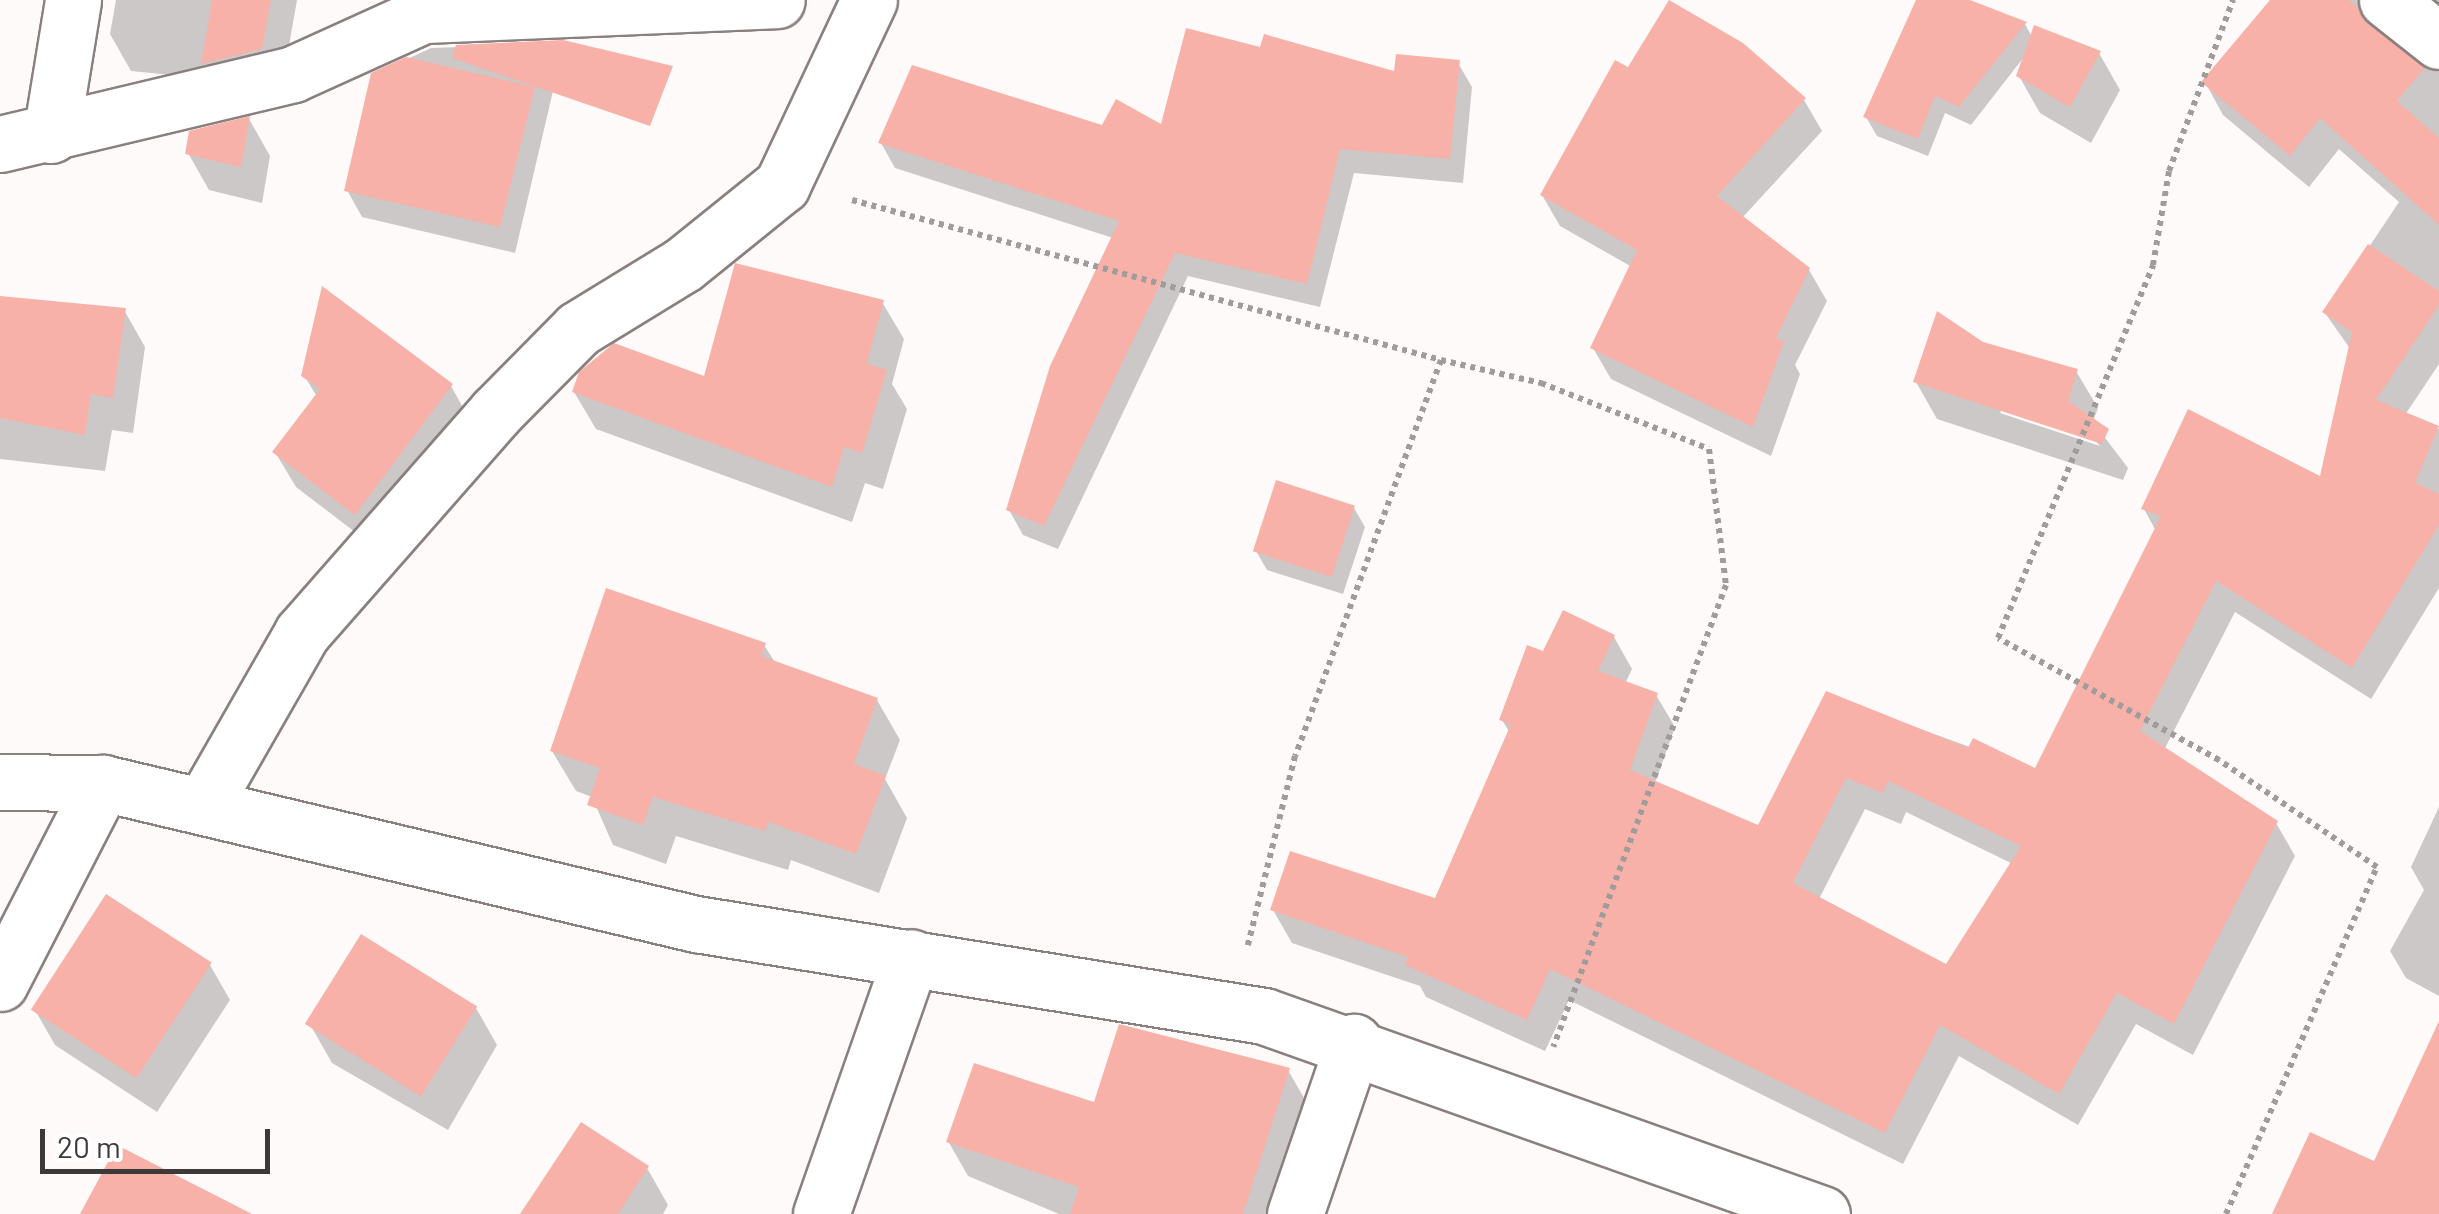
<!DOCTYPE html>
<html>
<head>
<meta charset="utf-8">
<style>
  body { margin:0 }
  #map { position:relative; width:2439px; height:1214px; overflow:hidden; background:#fefaf9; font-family:Barlow,sans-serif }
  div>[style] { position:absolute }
  .shadow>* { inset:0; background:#0003 }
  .building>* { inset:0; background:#f7b1a8; transform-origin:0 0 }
  .path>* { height:6px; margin-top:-3px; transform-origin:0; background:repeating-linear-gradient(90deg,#a09c9c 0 5px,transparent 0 10px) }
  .roads { filter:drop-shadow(2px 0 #8a807f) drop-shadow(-2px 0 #8a807f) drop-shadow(0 2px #8a807f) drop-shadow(0 -2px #8a807f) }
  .minor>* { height:55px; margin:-27.5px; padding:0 27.5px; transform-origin:27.5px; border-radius:27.5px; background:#fff }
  span { translate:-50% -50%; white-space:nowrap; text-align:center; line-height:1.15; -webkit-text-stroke:8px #fff; paint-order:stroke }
  .scale { position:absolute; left:40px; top:1129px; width:230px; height:45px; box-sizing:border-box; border:5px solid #3d3939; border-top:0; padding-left:12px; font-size:30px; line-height:35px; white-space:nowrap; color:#3d3939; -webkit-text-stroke:8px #fff; paint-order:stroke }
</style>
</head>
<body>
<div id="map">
  <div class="shadow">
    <i style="clip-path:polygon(116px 0,297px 0,282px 86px,131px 71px,110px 34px)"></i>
    <i style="clip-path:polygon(1918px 0,1964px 0,2025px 24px,2032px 37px,2099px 53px,2120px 90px,2091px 143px,2040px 113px,2019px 76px,2024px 57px,1971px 125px,1945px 113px,1928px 156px,1877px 136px,1866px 117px)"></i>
    <i style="clip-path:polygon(evenodd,2273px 0,2439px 0,2439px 20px,2373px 31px,2439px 72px,2439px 364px,2405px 415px,2439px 429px,2439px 588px,2371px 699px,2235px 612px,2164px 750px,2276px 823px,2295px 856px,2193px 1055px,2136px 1024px,2078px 1125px,1959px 1056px,1903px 1164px,1569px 1000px,1545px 1051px,1426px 997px,1420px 986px,1292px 943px,1273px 910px,1437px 901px,1510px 733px,1502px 720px,1544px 654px,1614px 637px,1632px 669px,1625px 684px,1656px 695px,1675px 727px,1655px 783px,1760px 828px,1827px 695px,2036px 771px,2156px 531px,2144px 509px,2322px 480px,2351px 350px,2325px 313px,2399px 202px,2339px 149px,2309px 187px,2223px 115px,2205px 82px,2273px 0,1865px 809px,1901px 824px,1906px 812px,2013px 864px,1947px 967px,1819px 899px,1865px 809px)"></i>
    <i style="clip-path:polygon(543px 44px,558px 70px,515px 253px,362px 217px,347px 190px,373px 75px,431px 48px)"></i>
    <i style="clip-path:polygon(1262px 50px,1396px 75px,1458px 63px,1472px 87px,1463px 183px,1354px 173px,1320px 307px,1188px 276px,1058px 549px,1023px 535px,1009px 510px,1113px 238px,895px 168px,881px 143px,1163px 128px)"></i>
    <i style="clip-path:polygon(1629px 70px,1804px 100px,1822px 131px,1742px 218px,1809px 270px,1827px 301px,1795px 365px,1800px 374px,1771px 456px,1611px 379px,1593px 348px,1632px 267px,1560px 226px,1542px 195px)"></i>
    <i style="clip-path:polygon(249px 119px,270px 156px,262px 203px,209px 190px,188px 153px)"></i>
    <i style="clip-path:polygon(0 298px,124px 310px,145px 347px,133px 433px,112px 430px,105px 471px,0 459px)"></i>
    <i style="clip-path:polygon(882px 302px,904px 339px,892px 384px,907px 409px,883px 489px,865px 483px,852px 522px,596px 429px,574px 392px,706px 379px)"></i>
    <i style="clip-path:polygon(evenodd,1982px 345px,2076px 371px,2098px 408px,2093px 422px,2128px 468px,2123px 480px,1937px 419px,1916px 382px,1982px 345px,2002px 409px,2093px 438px,2100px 446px,2000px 413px,2002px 409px)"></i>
    <i style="clip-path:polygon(304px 375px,451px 386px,471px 422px,376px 548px,296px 487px,275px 452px,317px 397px)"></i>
    <i style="clip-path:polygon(1354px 508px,1365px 527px,1343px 594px,1267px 570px,1256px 551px)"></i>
    <i style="clip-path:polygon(764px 645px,776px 664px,877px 700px,900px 740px,885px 779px,907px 818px,879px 893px,791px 860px,788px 870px,676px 836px,666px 864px,613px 845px,592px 797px,576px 791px,552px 751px)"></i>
    <i style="clip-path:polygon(2439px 807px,2439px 996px,2406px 978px,2390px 951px,2424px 890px,2411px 867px)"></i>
    <i style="clip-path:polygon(210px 965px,230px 1000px,157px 1112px,55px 1045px,35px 1010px)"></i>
    <i style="clip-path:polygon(476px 1008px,497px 1045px,448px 1130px,332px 1063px,311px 1026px)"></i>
    <i style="clip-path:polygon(1121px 1027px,1288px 1070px,1308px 1105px,1271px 1214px,1059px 1214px,968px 1176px,948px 1141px,1095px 1106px)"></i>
    <i style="clip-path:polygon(647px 1168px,668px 1205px,663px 1214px,523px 1214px)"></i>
  </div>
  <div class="building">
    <i style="clip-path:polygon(212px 0,271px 0,262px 49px,201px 64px)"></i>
    <i style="clip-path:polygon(1669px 0,1743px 43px,1806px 98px,1717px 196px,1810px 268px,1776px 338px,1784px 341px,1753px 427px,1590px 348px,1637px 250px,1540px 195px,1615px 60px,1628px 67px)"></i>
    <i style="clip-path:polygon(1916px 0,1970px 0,2027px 22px,1959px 107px,1935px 96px,1918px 139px,1863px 117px)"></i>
    <i style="clip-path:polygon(2270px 0,2349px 0,2425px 68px,2397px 101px,2439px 138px,2439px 225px,2320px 118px,2290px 156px,2201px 82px)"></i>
    <i style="clip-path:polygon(2034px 25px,2101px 51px,2070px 107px,2016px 76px)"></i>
    <i style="clip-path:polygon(1186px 28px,1260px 47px,1264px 34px,1394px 71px,1396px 54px,1460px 60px,1450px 159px,1340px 149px,1307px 284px,1175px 253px,1044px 526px,1006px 510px,1050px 366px,1119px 221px,878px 143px,912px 65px,1102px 125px,1116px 99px,1161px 124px)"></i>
    <i style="clip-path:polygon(563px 40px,673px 66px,650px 126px,452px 58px,456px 45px)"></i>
    <i style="clip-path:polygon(406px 57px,535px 87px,500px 227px,344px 191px,371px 73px)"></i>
    <i style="clip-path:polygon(250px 116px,241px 167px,185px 154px,189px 131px)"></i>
    <i style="clip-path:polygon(evenodd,2368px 244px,2439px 291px,2439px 305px,2376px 400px,2439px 426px,2415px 483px,2439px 494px,2439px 525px,2352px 668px,2216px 581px,2140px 731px,2278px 821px,2174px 1024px,2117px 993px,2059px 1094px,1940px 1025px,1885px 1133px,1550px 969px,1527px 1020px,1405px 965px,1408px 957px,1270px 910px,1290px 851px,1435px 898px,1511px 724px,1499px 720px,1527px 645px,1543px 651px,1563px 610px,1615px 635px,1598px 671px,1658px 693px,1630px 770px,1758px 825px,1826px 691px,1968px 748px,1973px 738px,2035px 768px,2161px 516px,2141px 509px,2188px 409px,2320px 476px,2352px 332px,2322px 312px,2368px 244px,1846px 778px,1883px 793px,1888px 781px,2021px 846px,1946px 964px,1793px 883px,1846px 778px)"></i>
    <i style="clip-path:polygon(735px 263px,884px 300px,867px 364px,887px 370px,862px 453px,844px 447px,832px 487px,572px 392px,579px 372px,614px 343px,704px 376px)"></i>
    <i style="clip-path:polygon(322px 286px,453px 384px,355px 515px,272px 452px,320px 389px,301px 376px)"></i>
    <i style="clip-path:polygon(0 296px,126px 308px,113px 398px,91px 394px,85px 435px,0 418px)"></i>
    <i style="clip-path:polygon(1937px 311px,1983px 342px,2078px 369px,2068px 401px,2109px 429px,2102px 444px,1913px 382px)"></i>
    <i style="left:1276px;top:480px;width:83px;height:75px;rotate:18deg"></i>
    <i style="clip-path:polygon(606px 588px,766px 643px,761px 656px,878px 698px,854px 764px,886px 776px,856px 854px,768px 822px,765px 831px,653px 797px,643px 825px,587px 805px,600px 768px,550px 751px)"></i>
    <i style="left:106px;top:894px;width:126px;height:138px;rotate:33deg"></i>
    <i style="left:361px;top:934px;width:137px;height:106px;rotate:32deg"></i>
    <i style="clip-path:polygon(2439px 1021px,2439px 1214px,2272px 1214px,2310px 1132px,2374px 1161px)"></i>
    <i style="clip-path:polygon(1119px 1024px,1290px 1068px,1243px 1214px,1070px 1214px,1079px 1187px,946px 1142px,974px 1063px,1094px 1102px)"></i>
    <i style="clip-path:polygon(581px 1122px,649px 1166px,618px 1214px,520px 1214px)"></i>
    <i style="clip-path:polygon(117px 1145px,252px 1214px,80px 1214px)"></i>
  </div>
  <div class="path">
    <i style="left:852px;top:200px;width:610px;rotate:15.2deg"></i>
    <i style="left:1441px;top:360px;width:422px;rotate:110.2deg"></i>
    <i style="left:1295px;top:756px;width:195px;rotate:104deg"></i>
    <i style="left:1441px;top:360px;width:103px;rotate:13deg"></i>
    <i style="left:1541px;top:383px;width:180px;rotate:21.4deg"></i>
    <i style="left:1709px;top:449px;width:137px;rotate:82.9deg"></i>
    <i style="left:1726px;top:585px;width:493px;rotate:110.5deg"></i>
    <i style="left:2226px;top:1214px;width:378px;rotate:-66.5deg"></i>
    <i style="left:2377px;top:867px;width:191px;rotate:-145.9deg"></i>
    <i style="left:2219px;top:760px;width:252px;rotate:-151.1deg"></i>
    <i style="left:1998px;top:638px;width:404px;rotate:-67.4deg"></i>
    <i style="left:2153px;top:265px;width:95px;rotate:-80.3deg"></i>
    <i style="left:2169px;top:171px;width:183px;rotate:-69.5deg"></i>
  </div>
  <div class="roads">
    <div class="minor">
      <i style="left:2387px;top:0;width:66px;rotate:38.3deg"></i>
      <i style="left:51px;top:135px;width:137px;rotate:-80.7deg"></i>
      <i style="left:0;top:144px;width:301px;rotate:-13.4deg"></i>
      <i style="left:293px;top:74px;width:143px;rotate:-24.4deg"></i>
      <i style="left:423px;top:15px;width:354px;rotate:-2.4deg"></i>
      <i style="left:0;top:782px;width:103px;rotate:0.6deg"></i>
      <i style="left:103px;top:783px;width:610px;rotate:13.38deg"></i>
      <i style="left:696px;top:924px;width:575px;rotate:9.2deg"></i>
      <i style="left:1264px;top:1016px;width:592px;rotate:19.54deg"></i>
      <i style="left:203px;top:806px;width:199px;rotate:-60.2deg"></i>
      <i style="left:302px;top:633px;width:293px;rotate:-48.7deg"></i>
      <i style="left:495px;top:413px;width:118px;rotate:-45.3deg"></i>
      <i style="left:578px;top:329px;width:124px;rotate:-31.5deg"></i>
      <i style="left:684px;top:264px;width:126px;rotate:-38.9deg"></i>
      <i style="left:782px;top:185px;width:204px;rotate:-64.8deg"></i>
      <i style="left:0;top:983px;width:225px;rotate:-62.8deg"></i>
      <i style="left:821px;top:1214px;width:272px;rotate:-70.7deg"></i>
      <i style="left:1295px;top:1214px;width:182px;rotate:-71.1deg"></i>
    </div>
  </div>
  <div class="scale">20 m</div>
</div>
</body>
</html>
